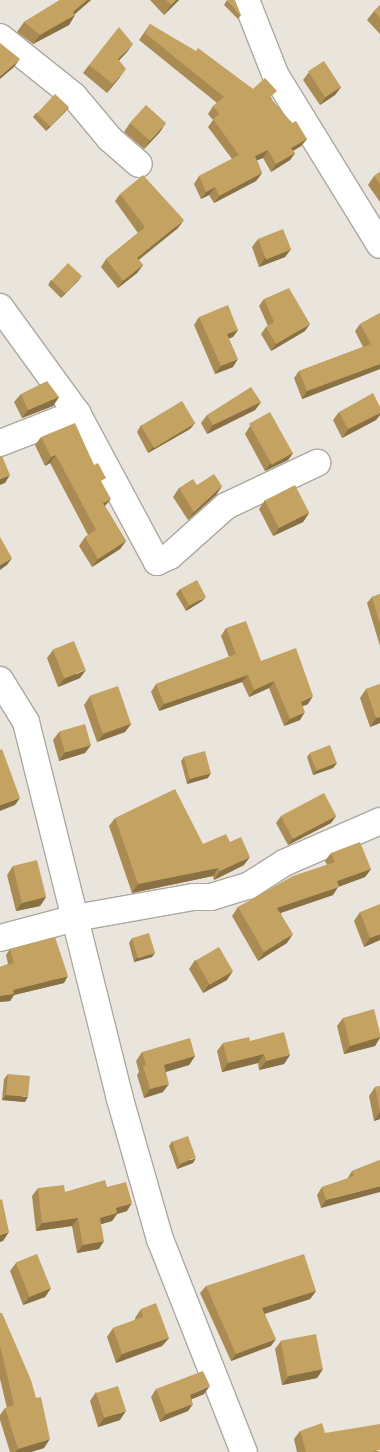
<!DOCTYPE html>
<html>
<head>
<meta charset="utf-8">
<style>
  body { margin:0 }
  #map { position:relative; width:380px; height:1452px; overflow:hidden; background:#e9e5dd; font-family:Commissioner,sans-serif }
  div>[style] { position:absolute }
  .roads { filter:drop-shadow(1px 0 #aca8a1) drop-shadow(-1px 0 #aca8a1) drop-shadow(0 1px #aca8a1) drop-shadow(0 -1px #aca8a1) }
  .minor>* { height:26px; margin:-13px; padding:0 13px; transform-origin:13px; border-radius:13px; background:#fff }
  .wall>* { inset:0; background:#a98b53 }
  .shaded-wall>* { inset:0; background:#897144 }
  .building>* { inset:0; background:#c4a261; transform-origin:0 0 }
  span { translate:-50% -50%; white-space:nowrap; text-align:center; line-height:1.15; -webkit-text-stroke:4px #fff; paint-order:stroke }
</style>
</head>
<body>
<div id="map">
  <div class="roads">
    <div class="minor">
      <i style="left:246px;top:0;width:82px;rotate:68.5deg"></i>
      <i style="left:276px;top:76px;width:198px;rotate:58.4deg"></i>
      <i style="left:0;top:37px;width:95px;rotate:38.6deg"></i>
      <i style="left:74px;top:96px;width:56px;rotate:50.1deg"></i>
      <i style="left:110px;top:139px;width:38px;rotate:41deg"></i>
      <i style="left:0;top:307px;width:131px;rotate:54deg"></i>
      <i style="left:77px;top:413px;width:169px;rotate:61.8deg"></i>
      <i style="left:157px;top:562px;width:14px;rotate:-25deg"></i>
      <i style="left:170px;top:556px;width:75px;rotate:-41.8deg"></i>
      <i style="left:226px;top:506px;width:101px;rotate:-25.3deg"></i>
      <i style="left:0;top:443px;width:83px;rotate:-21.3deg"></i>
      <i style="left:0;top:680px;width:49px;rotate:58.2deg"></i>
      <i style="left:26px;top:722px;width:389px;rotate:76deg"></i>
      <i style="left:120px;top:1099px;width:146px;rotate:74.1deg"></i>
      <i style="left:160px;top:1239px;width:229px;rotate:68.5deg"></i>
      <i style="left:0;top:938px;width:78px;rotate:-14.9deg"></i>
      <i style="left:75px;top:918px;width:120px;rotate:-10.1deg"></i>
      <i style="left:193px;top:897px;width:18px"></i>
      <i style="left:211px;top:897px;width:39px;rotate:-17deg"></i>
      <i style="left:248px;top:886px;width:43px;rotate:-32.6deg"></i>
      <i style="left:284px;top:863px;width:105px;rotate:-23.6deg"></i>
    </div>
  </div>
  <div class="wall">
    <i style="clip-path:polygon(60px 0,91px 0,75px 14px,75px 15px,69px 25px,33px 44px,17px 32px,24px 22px)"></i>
    <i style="clip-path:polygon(150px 0,179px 0,164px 15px)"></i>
    <i style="clip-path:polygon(227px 0,241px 15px,238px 19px,224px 5px)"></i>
    <i style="clip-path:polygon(380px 5px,380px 34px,367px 20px,374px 11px)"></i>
    <i style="clip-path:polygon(150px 24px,253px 89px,272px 98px,271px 99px,292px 123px,307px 139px,301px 146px,293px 151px,295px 153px,290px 160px,271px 172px,263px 158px,257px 160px,262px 173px,256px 181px,214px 203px,209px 195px,201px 199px,194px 184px,199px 176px,232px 159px,208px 127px,213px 120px,208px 114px,213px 106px,217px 103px,139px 40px)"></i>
    <i style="clip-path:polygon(127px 52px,119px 60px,120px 77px,107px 93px,83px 73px,89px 65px)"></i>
    <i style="clip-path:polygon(309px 72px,341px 87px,335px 95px,320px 105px,303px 80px)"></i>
    <i style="clip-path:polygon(69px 107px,65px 112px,46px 131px,33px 117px,36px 113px)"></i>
    <i style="clip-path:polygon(130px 123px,160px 132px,144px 149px,124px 132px)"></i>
    <i style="clip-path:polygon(380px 172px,380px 202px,368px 185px,374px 176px)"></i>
    <i style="clip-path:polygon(120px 194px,178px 228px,139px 260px,143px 265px,137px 273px,118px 288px,101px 267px,106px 259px,138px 233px,115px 201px)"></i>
    <i style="clip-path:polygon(258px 239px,291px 249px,285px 257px,259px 267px,252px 247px)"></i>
    <i style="clip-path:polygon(51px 280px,79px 280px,61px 298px,48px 285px)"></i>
    <i style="clip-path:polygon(264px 299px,305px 331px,271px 351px,261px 334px,266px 327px,268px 326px,259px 306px)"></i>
    <i style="clip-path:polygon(380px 313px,380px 369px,302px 399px,294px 378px,299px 371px,363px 347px,355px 331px,360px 324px)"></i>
    <i style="clip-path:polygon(199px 317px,238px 330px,233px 337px,229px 338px,233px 367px,215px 374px,194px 325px)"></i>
    <i style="clip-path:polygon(21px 394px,59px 397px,53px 406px,22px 418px,14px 402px)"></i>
    <i style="clip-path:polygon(261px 402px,255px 410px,207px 434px,201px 423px,207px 415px)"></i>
    <i style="clip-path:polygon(380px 407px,380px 415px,376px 420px,342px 438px,333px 420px,339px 412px)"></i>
    <i style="clip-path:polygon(195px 423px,190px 429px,148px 453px,137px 432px,141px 425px)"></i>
    <i style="clip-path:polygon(250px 426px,293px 453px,288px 460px,265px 471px,245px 434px)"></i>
    <i style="clip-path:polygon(41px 437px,102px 483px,105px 506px,126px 541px,120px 549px,92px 567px,79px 546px,85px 537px,88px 535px,50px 463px,45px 466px,35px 445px)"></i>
    <i style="clip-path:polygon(197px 485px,222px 486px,216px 495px,188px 520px,173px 497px,179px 488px)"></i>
    <i style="clip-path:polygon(265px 500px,309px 513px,303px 522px,273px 536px,259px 509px)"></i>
    <i style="clip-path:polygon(180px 589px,202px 601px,186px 611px,176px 594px)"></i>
    <i style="clip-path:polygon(380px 594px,380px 646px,367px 603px,372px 597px)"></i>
    <i style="clip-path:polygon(226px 628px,261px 661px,308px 704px,303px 706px,300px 720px,284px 726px,269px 688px,249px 697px,242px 682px,159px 711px,151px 692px,156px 684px,229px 657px,221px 636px)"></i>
    <i style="clip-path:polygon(53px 650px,80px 678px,58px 687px,47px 658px)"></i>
    <i style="clip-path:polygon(380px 684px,380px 723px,370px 727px,360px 698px,366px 689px)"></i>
    <i style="clip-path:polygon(90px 696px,131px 724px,125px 732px,97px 742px,84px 705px)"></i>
    <i style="clip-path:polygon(59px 732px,91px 745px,85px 753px,59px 761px,53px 740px)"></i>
    <i style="clip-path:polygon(310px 753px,337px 763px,333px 768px,313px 775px,307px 757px)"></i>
    <i style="clip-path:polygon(184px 757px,208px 778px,187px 784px,181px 761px)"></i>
    <i style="clip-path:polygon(281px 816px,336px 816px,331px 823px,288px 845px,276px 823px)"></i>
    <i style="clip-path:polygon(115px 818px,203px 844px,230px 842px,244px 865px,214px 880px,213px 876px,132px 893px,109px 826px)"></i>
    <i style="clip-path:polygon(331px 853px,371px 869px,365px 877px,338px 887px,333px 895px,281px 913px,287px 943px,258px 961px,232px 916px,238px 907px,327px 865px,325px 861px)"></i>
    <i style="clip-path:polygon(13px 866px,46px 897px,40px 906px,16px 911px,7px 875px)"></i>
    <i style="clip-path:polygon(360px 912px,380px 940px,364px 947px,354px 921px)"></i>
    <i style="clip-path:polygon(132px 938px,152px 957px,134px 962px,129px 943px)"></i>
    <i style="clip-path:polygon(10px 949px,64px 983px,14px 995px,10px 1001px,0 1002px,0 967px,8px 964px,6px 955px)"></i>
    <i style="clip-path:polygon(195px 960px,227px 980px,203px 993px,189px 969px)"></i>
    <i style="clip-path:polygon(343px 1018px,380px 1033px,380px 1038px,375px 1046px,344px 1054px,337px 1026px)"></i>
    <i style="clip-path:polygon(250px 1041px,290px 1055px,284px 1064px,259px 1070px,258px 1063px,222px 1072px,217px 1051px,223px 1043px)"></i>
    <i style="clip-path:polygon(142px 1052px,195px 1056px,189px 1065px,166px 1072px,163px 1092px,144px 1098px,137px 1075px,139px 1072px,136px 1061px)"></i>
    <i style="clip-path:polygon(8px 1074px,25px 1102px,2px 1100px,4px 1079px)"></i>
    <i style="clip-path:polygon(380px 1086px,380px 1119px,374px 1121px,369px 1096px,375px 1087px)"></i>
    <i style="clip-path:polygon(172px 1141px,193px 1163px,177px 1169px,169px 1146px)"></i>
    <i style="clip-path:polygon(380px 1160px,321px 1208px,317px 1195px,322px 1187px,347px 1179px,352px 1171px)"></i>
    <i style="clip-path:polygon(107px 1187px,127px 1211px,117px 1214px,112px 1221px,101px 1224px,99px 1249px,77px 1253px,72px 1226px,36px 1231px,32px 1196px,38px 1188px,65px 1192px)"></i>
    <i style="clip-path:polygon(16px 1263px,51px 1288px,45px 1297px,23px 1305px,10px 1271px)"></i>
    <i style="clip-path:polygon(206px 1286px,316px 1291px,310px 1299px,265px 1314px,271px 1346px,231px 1361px,200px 1293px)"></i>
    <i style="clip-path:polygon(141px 1309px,169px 1338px,162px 1346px,116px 1363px,107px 1337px,113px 1328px,135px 1320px,135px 1318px)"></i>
    <i style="clip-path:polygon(0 1313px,44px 1448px,31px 1452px,10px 1452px,0 1420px,0 1415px,5px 1408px,7px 1408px,0 1379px)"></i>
    <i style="clip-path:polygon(281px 1341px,323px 1369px,317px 1378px,282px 1385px,275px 1349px)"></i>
    <i style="clip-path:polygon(156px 1389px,204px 1394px,192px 1399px,188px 1411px,160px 1422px,151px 1397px)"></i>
    <i style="clip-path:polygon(96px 1392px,120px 1420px,98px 1427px,90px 1401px)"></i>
    <i style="clip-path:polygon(300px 1431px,325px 1433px,380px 1452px,297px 1452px,294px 1439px)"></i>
  </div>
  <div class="shaded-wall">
    <i style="clip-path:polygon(87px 0,91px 0,71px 17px,75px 15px,69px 25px,33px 44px,40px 35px,73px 12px)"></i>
    <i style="clip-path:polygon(176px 0,179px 0,164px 15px,171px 5px)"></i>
    <i style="clip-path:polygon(133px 44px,127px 52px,112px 68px,118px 59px)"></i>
    <i style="clip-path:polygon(20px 59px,14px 67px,0 79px,0 76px)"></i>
    <i style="clip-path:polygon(126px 69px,120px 77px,107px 93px,113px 84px)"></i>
    <i style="clip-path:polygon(341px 87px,335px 95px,320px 105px,326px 97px)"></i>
    <i style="clip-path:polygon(69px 107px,65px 112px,46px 131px,49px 126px)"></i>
    <i style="clip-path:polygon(166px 123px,160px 132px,144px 149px,150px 140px)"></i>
    <i style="clip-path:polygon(307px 139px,301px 146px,286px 155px,291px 148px)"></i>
    <i style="clip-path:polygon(268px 150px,263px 158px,250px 163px,255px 156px)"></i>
    <i style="clip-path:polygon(295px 153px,290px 160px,271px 172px,276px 164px)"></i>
    <i style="clip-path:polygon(262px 173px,256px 181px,214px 203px,219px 196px)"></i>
    <i style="clip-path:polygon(215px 187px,209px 195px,201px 199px,206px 192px)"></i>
    <i style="clip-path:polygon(184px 220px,178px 228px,131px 265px,137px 258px)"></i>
    <i style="clip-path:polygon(291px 249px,285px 257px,259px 267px,265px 258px)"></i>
    <i style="clip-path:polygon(143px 265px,137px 273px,118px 288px,123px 281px)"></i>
    <i style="clip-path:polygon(82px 276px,79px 280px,61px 298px,64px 294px)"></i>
    <i style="clip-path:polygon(310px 324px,305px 331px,271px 351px,276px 344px)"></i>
    <i style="clip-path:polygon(238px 330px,233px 337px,222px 341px,227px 334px)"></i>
    <i style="clip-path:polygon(238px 359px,233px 367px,215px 374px,221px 366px)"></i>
    <i style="clip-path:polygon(380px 364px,380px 369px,302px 399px,307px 391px)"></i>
    <i style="clip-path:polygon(59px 397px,53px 406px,22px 418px,28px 410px)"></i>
    <i style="clip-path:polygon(261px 402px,255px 410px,207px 434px,213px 425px)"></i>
    <i style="clip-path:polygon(380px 413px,380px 415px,376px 420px,342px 438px,348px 429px)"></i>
    <i style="clip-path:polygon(195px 423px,190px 429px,148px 453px,153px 447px)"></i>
    <i style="clip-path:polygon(293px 453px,288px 460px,265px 471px,270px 464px)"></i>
    <i style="clip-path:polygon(56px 455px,50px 463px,45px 466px,51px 457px)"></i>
    <i style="clip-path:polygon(10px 475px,5px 483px,0 485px,0 479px)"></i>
    <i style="clip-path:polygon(222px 486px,216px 495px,188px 520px,194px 512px)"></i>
    <i style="clip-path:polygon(111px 499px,104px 507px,103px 503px)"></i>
    <i style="clip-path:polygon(309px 513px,303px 522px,273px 536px,279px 528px)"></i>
    <i style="clip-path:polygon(126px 541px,120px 549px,92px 567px,98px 559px)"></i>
    <i style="clip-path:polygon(12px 558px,7px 565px,0 570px,0 565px)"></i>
    <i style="clip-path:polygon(206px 597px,202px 601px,186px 611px,189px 606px)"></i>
    <i style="clip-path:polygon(86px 670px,80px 678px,58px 687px,64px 679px)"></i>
    <i style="clip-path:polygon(248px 675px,242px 682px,159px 711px,164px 704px)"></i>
    <i style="clip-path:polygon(274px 681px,269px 688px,249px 697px,254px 690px)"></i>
    <i style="clip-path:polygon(313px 696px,308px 704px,296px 709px,301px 702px)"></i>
    <i style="clip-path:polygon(305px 712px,300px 720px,284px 726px,290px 719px)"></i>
    <i style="clip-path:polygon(380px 717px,380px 723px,370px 727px,376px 718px)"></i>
    <i style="clip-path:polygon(131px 724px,125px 732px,97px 742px,104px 734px)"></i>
    <i style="clip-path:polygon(91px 745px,85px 753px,59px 761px,65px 752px)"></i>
    <i style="clip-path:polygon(337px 763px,333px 768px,313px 775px,316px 771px)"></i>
    <i style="clip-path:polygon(211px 773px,208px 778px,187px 784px,190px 779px)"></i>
    <i style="clip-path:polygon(20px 798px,15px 805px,0 811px,0 805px)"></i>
    <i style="clip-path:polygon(336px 816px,331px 823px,288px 845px,293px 838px)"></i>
    <i style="clip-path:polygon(250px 857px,244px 865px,214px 880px,220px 871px)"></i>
    <i style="clip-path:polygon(218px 868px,213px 876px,132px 893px,138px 884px)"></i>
    <i style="clip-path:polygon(371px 869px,365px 877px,338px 887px,333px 895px,271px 916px,277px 908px,337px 881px)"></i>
    <i style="clip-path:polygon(46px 897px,40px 906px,16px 911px,22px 903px)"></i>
    <i style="clip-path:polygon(293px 934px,287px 943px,258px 961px,264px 952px)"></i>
    <i style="clip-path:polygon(380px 934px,380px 940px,364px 947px,370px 938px)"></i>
    <i style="clip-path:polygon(155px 953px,152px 957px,134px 962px,137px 958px)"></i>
    <i style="clip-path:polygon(233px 971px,227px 980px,203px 993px,209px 984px)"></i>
    <i style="clip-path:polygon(68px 976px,64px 983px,14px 995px,10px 1001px,0 1002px,0 996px,13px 990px)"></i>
    <i style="clip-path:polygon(380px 1037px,375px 1046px,344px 1054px,350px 1046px)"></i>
    <i style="clip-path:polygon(264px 1054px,258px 1063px,222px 1072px,228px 1063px)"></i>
    <i style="clip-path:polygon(290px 1055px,284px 1064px,259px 1070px,266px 1061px)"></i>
    <i style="clip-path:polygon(195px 1056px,189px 1065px,158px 1074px,164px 1065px)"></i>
    <i style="clip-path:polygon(169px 1084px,163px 1092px,144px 1098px,150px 1089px)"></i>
    <i style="clip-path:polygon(6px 1095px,28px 1097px,25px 1102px,2px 1100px)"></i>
    <i style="clip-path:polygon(380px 1112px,380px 1119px,374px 1121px)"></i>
    <i style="clip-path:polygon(196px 1158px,193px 1163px,177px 1169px,181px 1164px)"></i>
    <i style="clip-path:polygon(380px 1186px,380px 1192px,321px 1208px,326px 1200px)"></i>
    <i style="clip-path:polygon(132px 1203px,127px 1211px,117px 1214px,112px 1221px,95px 1226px,100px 1218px,116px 1208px)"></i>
    <i style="clip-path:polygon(78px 1218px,72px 1226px,36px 1231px,42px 1223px)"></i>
    <i style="clip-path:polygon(9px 1232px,3px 1241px,0 1242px,0 1235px)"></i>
    <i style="clip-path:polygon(104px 1241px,99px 1249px,77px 1253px,83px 1245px)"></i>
    <i style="clip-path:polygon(51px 1288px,45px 1297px,23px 1305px,29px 1297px)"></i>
    <i style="clip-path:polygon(316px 1291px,310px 1299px,257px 1316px,262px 1308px)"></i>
    <i style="clip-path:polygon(169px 1338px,162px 1346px,116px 1363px,122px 1354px)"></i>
    <i style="clip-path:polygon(276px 1339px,271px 1346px,231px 1361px,236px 1354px)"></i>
    <i style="clip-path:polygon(323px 1369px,317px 1378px,282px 1385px,289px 1376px)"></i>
    <i style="clip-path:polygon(210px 1386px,204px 1394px,185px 1402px,190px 1395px)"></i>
    <i style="clip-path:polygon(193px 1404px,188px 1411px,160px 1422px,166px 1414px)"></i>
    <i style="clip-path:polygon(126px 1411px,120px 1420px,98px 1427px,104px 1418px)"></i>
    <i style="clip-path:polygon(50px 1439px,44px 1448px,31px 1452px,16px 1452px,18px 1449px)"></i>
  </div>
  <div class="building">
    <i style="clip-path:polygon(60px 0,87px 0,73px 12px,75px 15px,40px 35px,24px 22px)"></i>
    <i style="clip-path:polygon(166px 0,176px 0,171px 5px)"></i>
    <i style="clip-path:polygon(227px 0,235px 0,241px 15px)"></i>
    <i style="clip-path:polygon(380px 5px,380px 18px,374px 11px)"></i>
    <i style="clip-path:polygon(150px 24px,196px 51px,198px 48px,253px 89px,265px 78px,277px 91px,269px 98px,292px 123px,296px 121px,307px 139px,291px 148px,295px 153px,276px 164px,268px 150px,255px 156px,262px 173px,219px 196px,215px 187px,206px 192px,199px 176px,239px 155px,213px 119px,219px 114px,213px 106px,224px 97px,145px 33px)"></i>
    <i style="clip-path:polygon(119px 27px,133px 44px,118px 59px,126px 69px,113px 84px,89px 65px)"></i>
    <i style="clip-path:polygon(0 43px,20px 59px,0 76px)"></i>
    <i style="left:324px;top:61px;width:31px;height:19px;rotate:57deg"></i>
    <i style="left:55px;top:94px;width:19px;height:27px;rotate:43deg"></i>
    <i style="left:146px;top:105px;width:27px;height:24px;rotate:42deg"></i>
    <i style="clip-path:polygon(380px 172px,380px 184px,374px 176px)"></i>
    <i style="clip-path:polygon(143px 175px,184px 220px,137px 258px,143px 265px,123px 281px,106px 259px,145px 227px,120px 194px)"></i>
    <i style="left:283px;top:229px;width:22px;height:27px;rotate:68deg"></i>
    <i style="left:68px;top:263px;width:19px;height:24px;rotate:43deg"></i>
    <i style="clip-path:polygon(289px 288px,310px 324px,276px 344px,266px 327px,274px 322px,264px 299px)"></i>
    <i style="clip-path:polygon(228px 305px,238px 330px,227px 334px,238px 359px,221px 366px,199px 317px)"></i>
    <i style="clip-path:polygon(380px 313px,380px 364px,307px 391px,299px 371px,371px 344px,360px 324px)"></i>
    <i style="clip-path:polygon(47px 381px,59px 397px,28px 410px,21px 394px)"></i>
    <i style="clip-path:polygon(251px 387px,261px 402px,213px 425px,207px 415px)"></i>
    <i style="clip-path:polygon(373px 393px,380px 407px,380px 413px,348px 429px,339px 412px)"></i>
    <i style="left:182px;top:401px;width:26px;height:48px;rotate:59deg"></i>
    <i style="left:270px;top:412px;width:47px;height:24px;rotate:61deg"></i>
    <i style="clip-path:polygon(75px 423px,94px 465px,98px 463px,106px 478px,101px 481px,111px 499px,103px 503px,126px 541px,98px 559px,85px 537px,96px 530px,56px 455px,51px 457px,41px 437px)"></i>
    <i style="clip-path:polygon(2px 456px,10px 475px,0 479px,0 457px)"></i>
    <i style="clip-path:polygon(214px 474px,222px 486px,194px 512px,179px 488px,193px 479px,197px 485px)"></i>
    <i style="left:295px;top:485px;width:31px;height:34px;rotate:63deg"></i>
    <i style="clip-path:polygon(0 537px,12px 558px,0 565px)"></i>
    <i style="left:197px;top:580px;width:19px;height:19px;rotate:62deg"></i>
    <i style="clip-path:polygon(380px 594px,380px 624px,372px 597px)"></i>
    <i style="clip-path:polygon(246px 621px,261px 661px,296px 648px,313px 696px,301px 702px,305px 712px,290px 719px,274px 681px,254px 690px,248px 675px,164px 704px,156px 684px,236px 654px,226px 628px)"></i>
    <i style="left:74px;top:641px;width:31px;height:23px;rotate:68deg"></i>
    <i style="clip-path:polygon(380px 684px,380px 717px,376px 718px,366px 689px)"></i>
    <i style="left:118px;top:686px;width:40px;height:30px;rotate:71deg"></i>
    <i style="left:85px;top:724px;width:22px;height:27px;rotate:74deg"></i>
    <i style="left:330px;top:745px;width:19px;height:22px;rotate:69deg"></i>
    <i style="clip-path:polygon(2px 749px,20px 798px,0 805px,0 750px)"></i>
    <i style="left:205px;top:751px;width:23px;height:22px;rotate:75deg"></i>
    <i style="clip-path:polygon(175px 789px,203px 844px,226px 834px,230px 842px,241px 837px,250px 857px,220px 871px,218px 868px,138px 884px,115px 818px)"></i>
    <i style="left:324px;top:793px;width:26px;height:49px;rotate:62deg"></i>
    <i style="clip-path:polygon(360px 842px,371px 869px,337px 881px,339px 887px,277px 908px,293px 934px,264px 952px,238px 907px,293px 876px,335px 862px,331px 853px)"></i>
    <i style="left:37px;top:860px;width:38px;height:25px;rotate:76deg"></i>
    <i style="clip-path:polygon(380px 904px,380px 934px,370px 938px,360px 912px)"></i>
    <i style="left:149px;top:933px;width:21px;height:18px;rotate:73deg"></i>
    <i style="clip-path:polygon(55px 937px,68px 976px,13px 990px,14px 994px,0 996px,0 967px,14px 963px,10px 949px)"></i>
    <i style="left:219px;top:947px;width:28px;height:27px;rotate:60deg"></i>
    <i style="clip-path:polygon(374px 1009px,380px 1033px,380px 1037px,350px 1046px,343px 1018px)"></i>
    <i style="clip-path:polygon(284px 1032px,290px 1055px,266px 1061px,264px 1054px,228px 1063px,223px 1043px,249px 1037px,250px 1041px)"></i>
    <i style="clip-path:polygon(190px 1038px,195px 1056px,164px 1065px,169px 1084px,150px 1089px,143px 1066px,146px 1065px,142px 1052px)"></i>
    <i style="left:8px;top:1074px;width:22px;height:21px;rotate:5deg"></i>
    <i style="clip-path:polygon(380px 1086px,380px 1112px,375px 1087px)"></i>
    <i style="left:188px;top:1136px;width:23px;height:17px;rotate:70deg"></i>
    <i style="clip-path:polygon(380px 1160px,380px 1186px,326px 1200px,322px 1187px,354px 1176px,352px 1171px)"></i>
    <i style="clip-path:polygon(105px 1180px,107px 1187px,126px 1182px,132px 1203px,116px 1208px,117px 1213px,100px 1218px,104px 1241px,83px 1245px,78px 1218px,42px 1223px,38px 1188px,64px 1185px,65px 1192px)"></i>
    <i style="clip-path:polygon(2px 1199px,9px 1232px,0 1235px,0 1200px)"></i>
    <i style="left:37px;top:1254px;width:37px;height:23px;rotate:68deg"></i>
    <i style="clip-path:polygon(304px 1254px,316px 1291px,262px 1308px,276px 1339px,236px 1354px,206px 1286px)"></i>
    <i style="clip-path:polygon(156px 1303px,169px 1338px,122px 1354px,113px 1328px,143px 1317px,141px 1309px)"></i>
    <i style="clip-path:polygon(0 1313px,2px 1313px,31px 1380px,36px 1398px,41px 1397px,50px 1439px,18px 1449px,5px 1408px,14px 1405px,0 1345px)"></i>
    <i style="left:316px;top:1334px;width:36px;height:36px;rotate:79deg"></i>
    <i style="clip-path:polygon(203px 1371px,210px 1386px,190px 1395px,193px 1404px,166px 1414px,156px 1389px)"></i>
    <i style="left:118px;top:1386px;width:26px;height:23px;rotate:72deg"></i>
    <i style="clip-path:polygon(322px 1423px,325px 1433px,380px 1424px,380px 1450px,374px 1451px,374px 1452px,306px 1452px,300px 1431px)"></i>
  </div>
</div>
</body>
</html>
